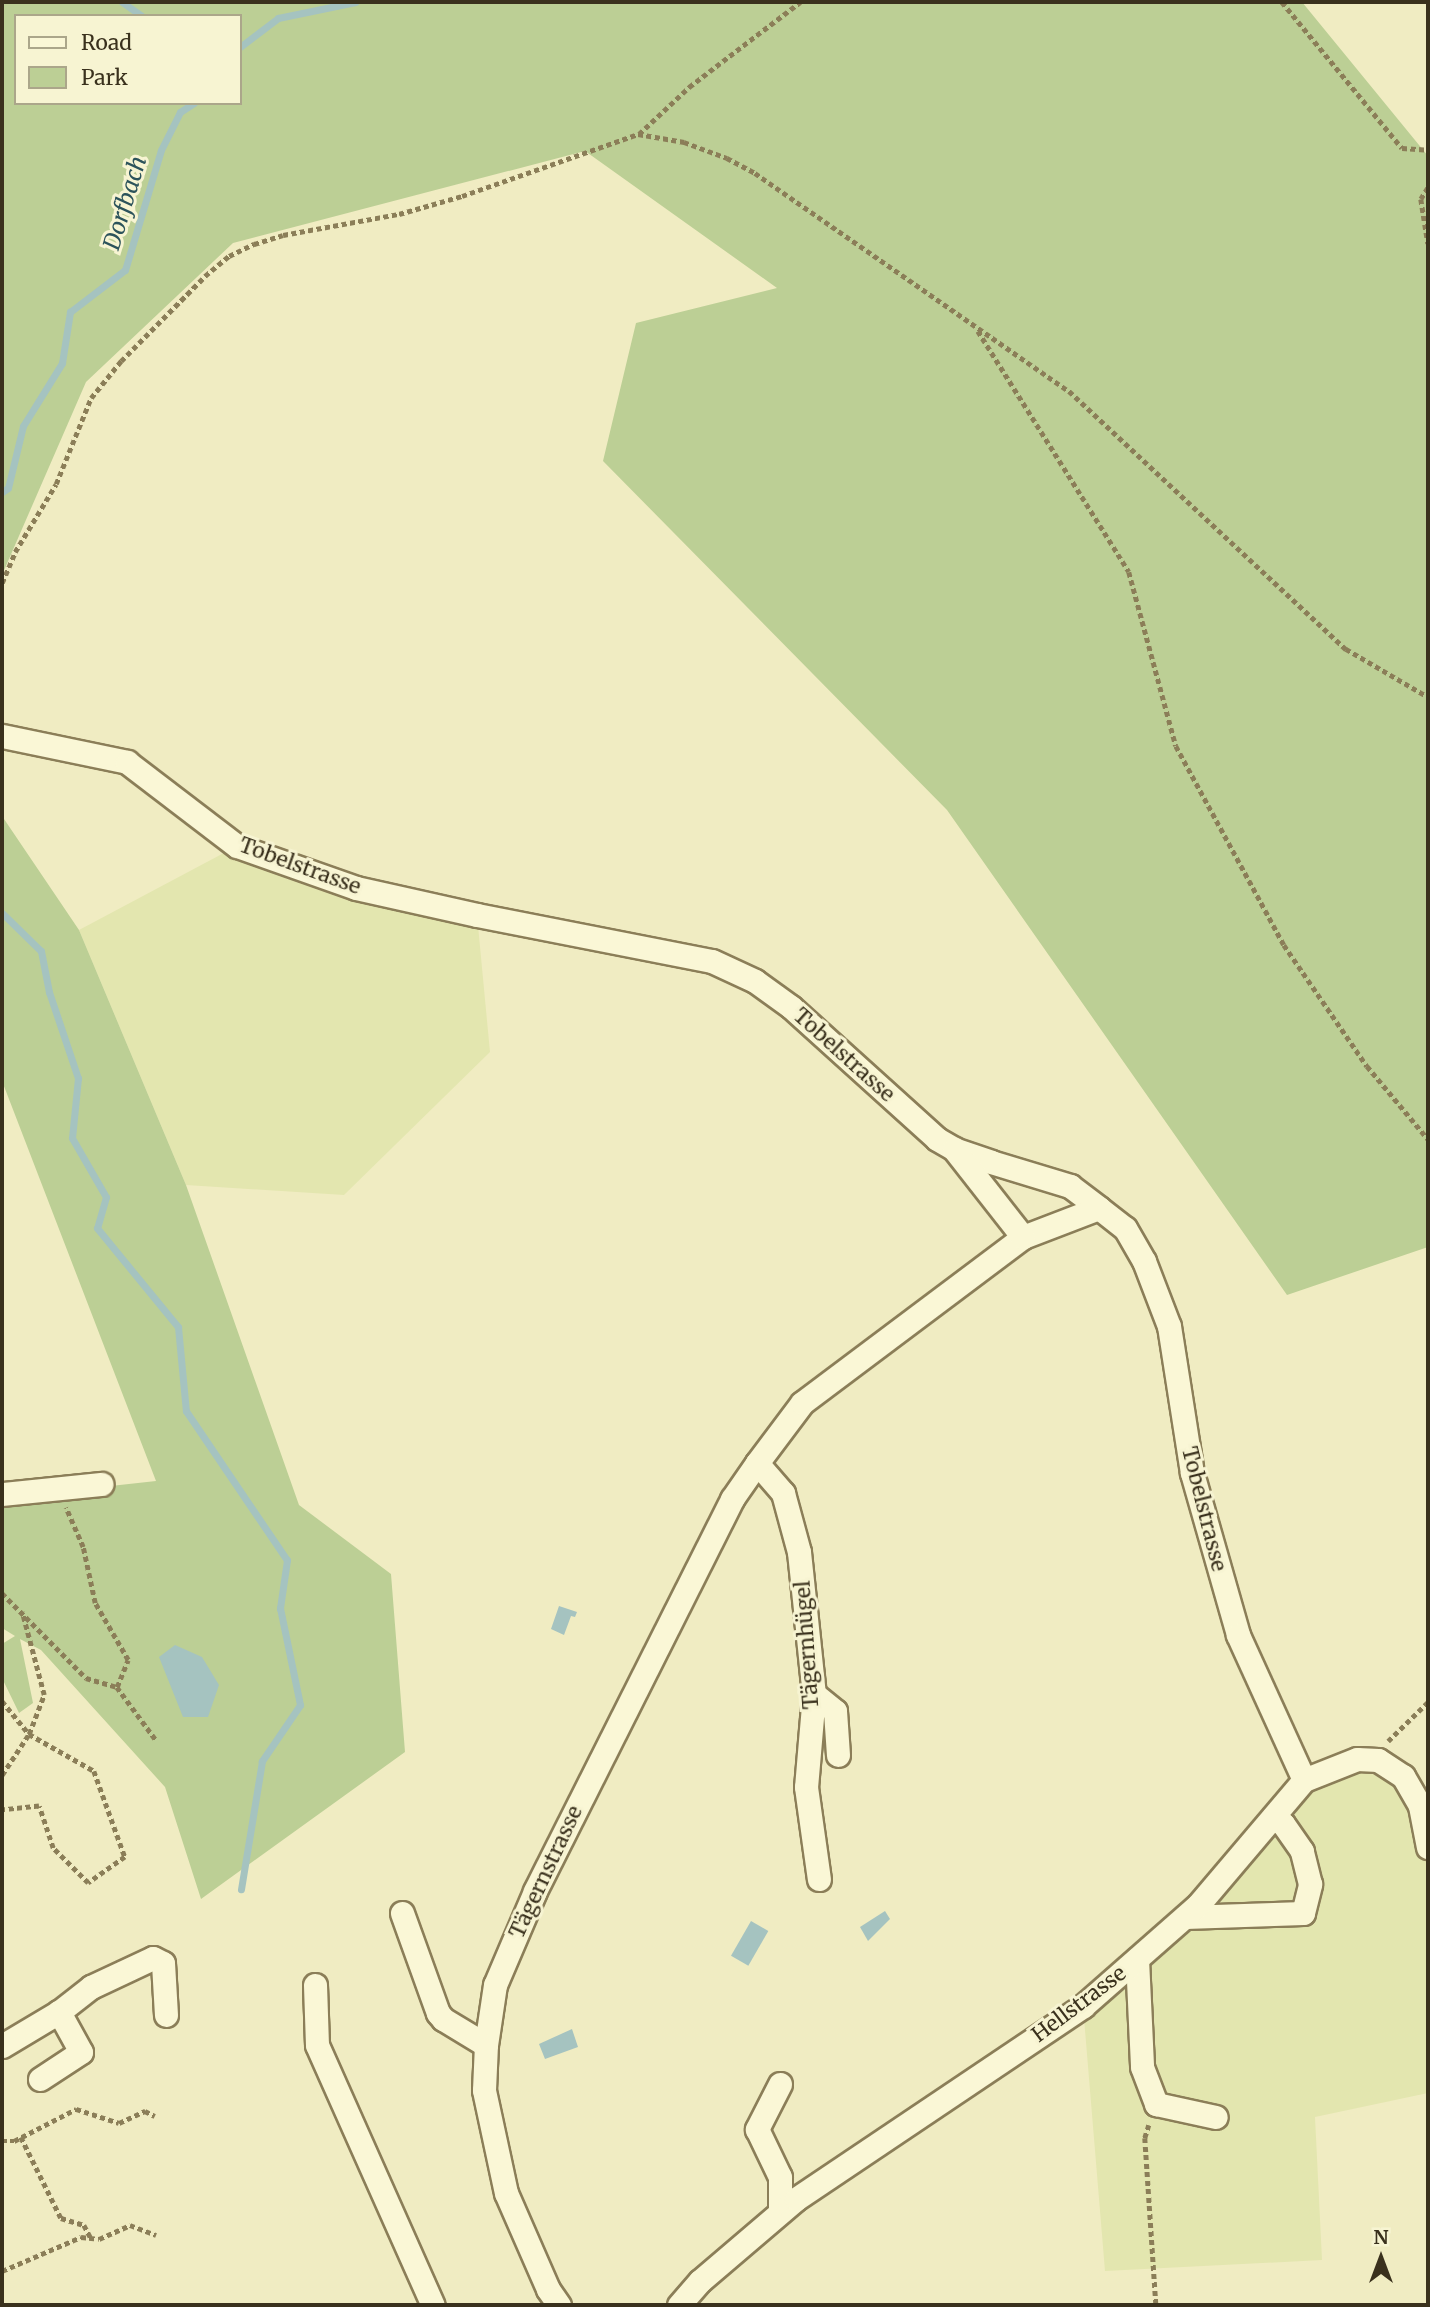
<!DOCTYPE html>
<html>
<head>
<meta charset="utf-8">
<style>
  body { margin:0 }
  #map { position:relative; width:1430px; height:2307px; overflow:hidden; background:#f0ecc2; font-family:Merriweather,serif }
  div>[style] { position:absolute }
  .farmland>* { inset:0; background:#e3e6af }
  .green>* { inset:0; background:#bccf95 }
  .water>* { inset:0; background:#a5c3c0; transform-origin:0 0 }
  .stream>* { height:7px; margin:-3.5px; padding:0 3.5px; transform-origin:3.5px; border-radius:3.5px; background:#a5c3c0 }
  .path>* { height:4.5px; margin-top:-2.25px; transform-origin:0; background:repeating-linear-gradient(90deg,#8b7e58 0 5px,transparent 0 8.5px) }
  .roads { filter:drop-shadow(2px 0 #8b7e58) drop-shadow(-2px 0 #8b7e58) drop-shadow(0 2px #8b7e58) drop-shadow(0 -2px #8b7e58) }
  .minor>* { height:23px; margin:-11.5px; padding:0 11.5px; transform-origin:11.5px; border-radius:11.5px; background:#faf7d6 }
  span { translate:-50% -50%; white-space:nowrap; text-align:center; line-height:1.15; -webkit-text-stroke:6px #f7f4d2; paint-order:stroke }
  .street-label { font-size:21px; color:#3a311d }
  .water-label { font-size:23px; color:#2c535b; font-style:italic }
  .frame { position:absolute; inset:0; border:4px solid #3a311d; pointer-events:none }
  .legend { position:absolute; left:14px; top:14px; width:228px; height:91px; box-sizing:border-box; background:#f7f4d2; border:2px solid #aba68a; margin:0; padding:9px 12px; list-style:none; font-size:21px; color:#3a311d }
  .legend li { display:flex; align-items:center; gap:14px; height:35px }
  .legend b { width:35px; border:2px solid #aba68a }
  .north { position:absolute; left:1346px; top:2223px; width:70px; height:70px; -webkit-text-stroke:5px #f7f4d2; paint-order:stroke; rotate:0deg; font-size:19px; font-weight:700; line-height:28px; text-align:center; color:#3a311d }
  .north::after { content:''; display:block; margin:auto; width:24px; height:32px; background:#3a311d; clip-path:polygon(50% 0,100% 100%,50% 72%,0 100%) }
</style>
</head>
<body>
<div id="map">
  <div class="farmland">
    <i style="clip-path:polygon(237px 846px,477px 915px,490px 1052px,344px 1195px,186px 1185px,79px 930px)"></i>
    <i style="clip-path:polygon(1357px 1759px,1403px 1776px,1428px 1847px,1428px 2093px,1315px 2117px,1322px 2260px,1105px 2271px,1083px 2006px,1198px 1905px,1304px 1780px)"></i>
  </div>
  <div class="green">
    <i style="clip-path:polygon(evenodd,2px 2px,1302px 2px,1428px 156px,1428px 1247px,1287px 1295px,947px 810px,603px 461px,636px 323px,777px 288px,585px 151px,233px 243px,86px 382px,2px 575px,2px 2px,16px 16px,240px 16px,240px 103px,16px 103px,16px 16px)"></i>
    <i style="clip-path:polygon(2px 816px,79px 930px,186px 1185px,299px 1505px,391px 1574px,405px 1752px,201px 1899px,165px 1787px,41px 1650px,20px 1639px,33px 1703px,19px 1713px,2px 1678px,2px 1644px,15px 1636px,2px 1628px,2px 1498px,156px 1481px,2px 1081px)"></i>
  </div>
  <div class="water">
    <i style="clip-path:polygon(559px 1606px,577px 1612px,575px 1617px,571px 1616px,564px 1635px,551px 1629px)"></i>
    <i style="clip-path:polygon(175px 1645px,202px 1657px,219px 1685px,208px 1717px,183px 1717px,159px 1657px)"></i>
    <i style="clip-path:polygon(885px 1911px,890px 1919px,868px 1941px,860px 1927px)"></i>
    <i style="left:751px;top:1921px;width:20px;height:40px;rotate:30deg"></i>
    <i style="clip-path:polygon(572px 2029px,578px 2047px,545px 2059px,539px 2044px)"></i>
  </div>
  <div class="stream">
    <i style="left:122px;top:2px;width:24px;rotate:35deg"></i>
    <i style="left:240px;top:47px;width:48px;rotate:-37.3deg"></i>
    <i style="left:278px;top:18px;width:79px;rotate:-11.7deg"></i>
    <i style="left:2px;top:492px;width:7px;rotate:-34deg"></i>
    <i style="left:8px;top:488px;width:64px;rotate:-76.4deg"></i>
    <i style="left:23px;top:426px;width:74px;rotate:-58.2deg"></i>
    <i style="left:62px;top:363px;width:52px;rotate:-81.1deg"></i>
    <i style="left:70px;top:312px;width:69px;rotate:-37.4deg"></i>
    <i style="left:125px;top:270px;width:125px;rotate:-73.3deg"></i>
    <i style="left:161px;top:150px;width:42px;rotate:-63.4deg"></i>
    <i style="left:180px;top:112px;width:17px;rotate:-33deg"></i>
    <i style="left:2px;top:913px;width:54px;rotate:44.3deg"></i>
    <i style="left:41px;top:951px;width:42px;rotate:79deg"></i>
    <i style="left:49px;top:992px;width:91px;rotate:71.4deg"></i>
    <i style="left:78px;top:1078px;width:60px;rotate:95.7deg"></i>
    <i style="left:72px;top:1138px;width:68px;rotate:60deg"></i>
    <i style="left:106px;top:1197px;width:32px;rotate:106deg"></i>
    <i style="left:97px;top:1228px;width:128px;rotate:50.7deg"></i>
    <i style="left:178px;top:1327px;width:84px;rotate:84.6deg"></i>
    <i style="left:186px;top:1411px;width:180px;rotate:55.9deg"></i>
    <i style="left:287px;top:1560px;width:49px;rotate:98.3deg"></i>
    <i style="left:280px;top:1608px;width:99px;rotate:78.3deg"></i>
    <i style="left:300px;top:1705px;width:68px;rotate:124.2deg"></i>
    <i style="left:262px;top:1761px;width:130px;rotate:99.3deg"></i>
  </div>
  <div class="path">
    <i style="left:1282px;top:2px;width:189px;rotate:50.6deg"></i>
    <i style="left:1402px;top:148px;width:26px;rotate:4deg"></i>
    <i style="left:639px;top:134px;width:69px;rotate:-43.2deg"></i>
    <i style="left:689px;top:87px;width:140px;rotate:-37.4deg"></i>
    <i style="left:1428px;top:188px;width:13px;rotate:122deg"></i>
    <i style="left:1421px;top:199px;width:45px;rotate:81deg"></i>
    <i style="left:978px;top:331px;width:284px;rotate:57.9deg"></i>
    <i style="left:1129px;top:572px;width:180px;rotate:74.9deg"></i>
    <i style="left:1176px;top:746px;width:226px;rotate:61.5deg"></i>
    <i style="left:1284px;top:945px;width:147px;rotate:55.6deg"></i>
    <i style="left:1367px;top:1066px;width:95px;rotate:50.1deg"></i>
    <i style="left:2px;top:583px;width:34px;rotate:-67deg"></i>
    <i style="left:15px;top:552px;width:79px;rotate:-58.9deg"></i>
    <i style="left:56px;top:484px;width:93px;rotate:-67.9deg"></i>
    <i style="left:91px;top:398px;width:48px;rotate:-51deg"></i>
    <i style="left:121px;top:361px;width:120px;rotate:-45.3deg"></i>
    <i style="left:205px;top:276px;width:31px;rotate:-40deg"></i>
    <i style="left:229px;top:256px;width:28px;rotate:-26deg"></i>
    <i style="left:254px;top:244px;width:30px;rotate:-17deg"></i>
    <i style="left:283px;top:235px;width:118px;rotate:-10.3deg"></i>
    <i style="left:399px;top:214px;width:66px;rotate:-15.9deg"></i>
    <i style="left:462px;top:196px;width:187px;rotate:-19.4deg"></i>
    <i style="left:638px;top:134px;width:47px;rotate:9.9deg"></i>
    <i style="left:684px;top:142px;width:46px;rotate:20.4deg"></i>
    <i style="left:727px;top:158px;width:32px;rotate:28deg"></i>
    <i style="left:755px;top:173px;width:382px;rotate:34.8deg"></i>
    <i style="left:1069px;top:391px;width:379px;rotate:43deg"></i>
    <i style="left:1346px;top:649px;width:95px;rotate:30.3deg"></i>
    <i style="left:2px;top:1593px;width:120px;rotate:45.3deg"></i>
    <i style="left:86px;top:1678px;width:32px;rotate:16deg"></i>
    <i style="left:117px;top:1687px;width:29px;rotate:-68deg"></i>
    <i style="left:128px;top:1660px;width:66px;rotate:-120.1deg"></i>
    <i style="left:95px;top:1603px;width:57px;rotate:-102.1deg"></i>
    <i style="left:83px;top:1547px;width:43px;rotate:-113.6deg"></i>
    <i style="left:117px;top:1687px;width:66px;rotate:53.7deg"></i>
    <i style="left:2px;top:1701px;width:43px;rotate:50.7deg"></i>
    <i style="left:29px;top:1734px;width:42px;rotate:-69deg"></i>
    <i style="left:44px;top:1695px;width:86px;rotate:-104.8deg"></i>
    <i style="left:1388px;top:1741px;width:56px;rotate:-44.3deg"></i>
    <i style="left:2px;top:1775px;width:49px;rotate:-56.6deg"></i>
    <i style="left:29px;top:1734px;width:75px;rotate:29.6deg"></i>
    <i style="left:94px;top:1771px;width:91px;rotate:70.2deg"></i>
    <i style="left:125px;top:1857px;width:45px;rotate:144.9deg"></i>
    <i style="left:88px;top:1883px;width:49px;rotate:-135deg"></i>
    <i style="left:53px;top:1848px;width:44px;rotate:-108.4deg"></i>
    <i style="left:39px;top:1806px;width:37px;rotate:174deg"></i>
    <i style="left:1149px;top:2125px;width:14px;rotate:107deg"></i>
    <i style="left:1145px;top:2138px;width:167px;rotate:86.2deg"></i>
    <i style="left:21px;top:2137px;width:90px;rotate:63.7deg"></i>
    <i style="left:61px;top:2218px;width:24px;rotate:17deg"></i>
    <i style="left:84px;top:2225px;width:15px;rotate:62deg"></i>
    <i style="left:2px;top:2141px;width:12px"></i>
    <i style="left:14px;top:2141px;width:70px;rotate:-27.3deg"></i>
    <i style="left:76px;top:2109px;width:45px;rotate:18deg"></i>
    <i style="left:119px;top:2123px;width:29px;rotate:-25deg"></i>
    <i style="left:145px;top:2111px;width:11px;rotate:27deg"></i>
    <i style="left:2px;top:2271px;width:86px;rotate:-23.3deg"></i>
    <i style="left:81px;top:2237px;width:18px;rotate:6deg"></i>
    <i style="left:99px;top:2239px;width:34px;rotate:-24deg"></i>
    <i style="left:130px;top:2225px;width:28px;rotate:21deg"></i>
  </div>
  <div class="roads">
    <div class="minor">
      <i style="left:2px;top:736px;width:128px;rotate:11.7deg"></i>
      <i style="left:127px;top:762px;width:138px;rotate:37.4deg"></i>
      <i style="left:237px;top:846px;width:126px;rotate:19.4deg"></i>
      <i style="left:356px;top:888px;width:124px;rotate:12.6deg"></i>
      <i style="left:477px;top:915px;width:239px;rotate:11.1deg"></i>
      <i style="left:712px;top:961px;width:47px;rotate:24.9deg"></i>
      <i style="left:755px;top:981px;width:44px;rotate:35.8deg"></i>
      <i style="left:791px;top:1007px;width:197px;rotate:42.1deg"></i>
      <i style="left:937px;top:1139px;width:20px;rotate:30deg"></i>
      <i style="left:954px;top:1149px;width:39px;rotate:19deg"></i>
      <i style="left:991px;top:1162px;width:83px;rotate:16.9deg"></i>
      <i style="left:1070px;top:1186px;width:36px;rotate:37deg"></i>
      <i style="left:1099px;top:1208px;width:33px;rotate:38deg"></i>
      <i style="left:1125px;top:1228px;width:38px;rotate:60deg"></i>
      <i style="left:1144px;top:1261px;width:70px;rotate:69deg"></i>
      <i style="left:1169px;top:1326px;width:149px;rotate:81.1deg"></i>
      <i style="left:1192px;top:1473px;width:168px;rotate:74.1deg"></i>
      <i style="left:1238px;top:1635px;width:159px;rotate:65.5deg"></i>
      <i style="left:1023px;top:1237px;width:81px;rotate:-20.9deg"></i>
      <i style="left:757px;top:1463px;width:40px;rotate:49deg"></i>
      <i style="left:783px;top:1493px;width:61px;rotate:74.8deg"></i>
      <i style="left:799px;top:1552px;width:143px;rotate:84deg"></i>
      <i style="left:814px;top:1694px;width:93px;rotate:94.9deg"></i>
      <i style="left:806px;top:1787px;width:93px;rotate:82deg"></i>
      <i style="left:2px;top:1494px;width:100px;rotate:-5.8deg"></i>
      <i style="left:814px;top:1694px;width:27px;rotate:39deg"></i>
      <i style="left:835px;top:1711px;width:44px;rotate:86.1deg"></i>
      <i style="left:402px;top:1913px;width:106px;rotate:70.2deg"></i>
      <i style="left:438px;top:2013px;width:8px;rotate:50deg"></i>
      <i style="left:443px;top:2019px;width:50px;rotate:31.2deg"></i>
      <i style="left:1185px;top:1917px;width:118px;rotate:-1.9deg"></i>
      <i style="left:1303px;top:1913px;width:30px;rotate:-76deg"></i>
      <i style="left:1310px;top:1884px;width:34px;rotate:-104deg"></i>
      <i style="left:1302px;top:1851px;width:33px;rotate:-125deg"></i>
      <i style="left:1283px;top:1824px;width:12px;rotate:-145deg"></i>
      <i style="left:1137px;top:1959px;width:108px;rotate:87.3deg"></i>
      <i style="left:1142px;top:2067px;width:40px;rotate:69deg"></i>
      <i style="left:1156px;top:2104px;width:61px;rotate:12.2deg"></i>
      <i style="left:315px;top:1985px;width:60px;rotate:88.1deg"></i>
      <i style="left:317px;top:2045px;width:285px;rotate:66deg"></i>
      <i style="left:2px;top:2046px;width:66px;rotate:-30.8deg"></i>
      <i style="left:59px;top:2012px;width:41px;rotate:-38deg"></i>
      <i style="left:91px;top:1987px;width:68px;rotate:-25.1deg"></i>
      <i style="left:153px;top:1958px;width:11px;rotate:27deg"></i>
      <i style="left:163px;top:1963px;width:52px;rotate:86.7deg"></i>
      <i style="left:40px;top:2079px;width:49px;rotate:-33.4deg"></i>
      <i style="left:81px;top:2052px;width:46px;rotate:-118.8deg"></i>
      <i style="left:780px;top:2084px;width:51px;rotate:117.1deg"></i>
      <i style="left:757px;top:2129px;width:53px;rotate:64.4deg"></i>
      <i style="left:780px;top:2177px;width:35px;rotate:90deg"></i>
      <i style="left:559px;top:2305px;width:19px;rotate:-125deg"></i>
      <i style="left:548px;top:2289px;width:105px;rotate:-113.6deg"></i>
      <i style="left:506px;top:2193px;width:105px;rotate:-102.1deg"></i>
      <i style="left:484px;top:2090px;width:45px;rotate:-87.5deg"></i>
      <i style="left:486px;top:2045px;width:61px;rotate:-81.5deg"></i>
      <i style="left:495px;top:1985px;width:102px;rotate:-66.9deg"></i>
      <i style="left:535px;top:1891px;width:439px;rotate:-63.3deg"></i>
      <i style="left:732px;top:1499px;width:44px;rotate:-55.2deg"></i>
      <i style="left:757px;top:1463px;width:75px;rotate:-53.1deg"></i>
      <i style="left:802px;top:1403px;width:276px;rotate:-36.9deg"></i>
      <i style="left:1023px;top:1237px;width:112px;rotate:-128.1deg"></i>
      <i style="left:679px;top:2305px;width:32px;rotate:-49deg"></i>
      <i style="left:700px;top:2281px;width:126px;rotate:-40.5deg"></i>
      <i style="left:796px;top:2199px;width:346px;rotate:-33.9deg"></i>
      <i style="left:1083px;top:2006px;width:153px;rotate:-41.3deg"></i>
      <i style="left:1198px;top:1905px;width:164px;rotate:-49.7deg"></i>
      <i style="left:1304px;top:1780px;width:57px;rotate:-21.6deg"></i>
      <i style="left:1357px;top:1759px;width:21px;rotate:3deg"></i>
      <i style="left:1378px;top:1760px;width:30px;rotate:33deg"></i>
      <i style="left:1403px;top:1776px;width:34px;rotate:60deg"></i>
      <i style="left:1420px;top:1806px;width:42px;rotate:79deg"></i>
    </div>
  </div>
  <div class="street-label">
    <span style="left:300px;top:866px;rotate:20deg">Tobelstrasse</span>
    <span style="left:844px;top:1055px;rotate:42deg">Tobelstrasse</span>
    <span style="left:1204px;top:1509px;rotate:76deg">Tobelstrasse</span>
    <span style="left:807px;top:1645px;rotate:-94deg">Tägernhügel</span>
    <span style="left:546px;top:1872px;rotate:-65deg">Tägernstrasse</span>
    <span style="left:1079px;top:2004px;rotate:-37deg">Hellstrasse</span>
  </div>
  <div class="water-label">
    <span style="left:125px;top:203px;rotate:-73deg">Dorfbach</span>
  </div>
  <div class="frame"></div>
  <ul class="legend">
  <li><b style="height:9px;background:#faf7d6"></b>Road</li>
  <li><b style="height:19px;background:#bccf95"></b>Park</li>
  </ul>
  <div class="north">N</div>
</div>
</body>
</html>
